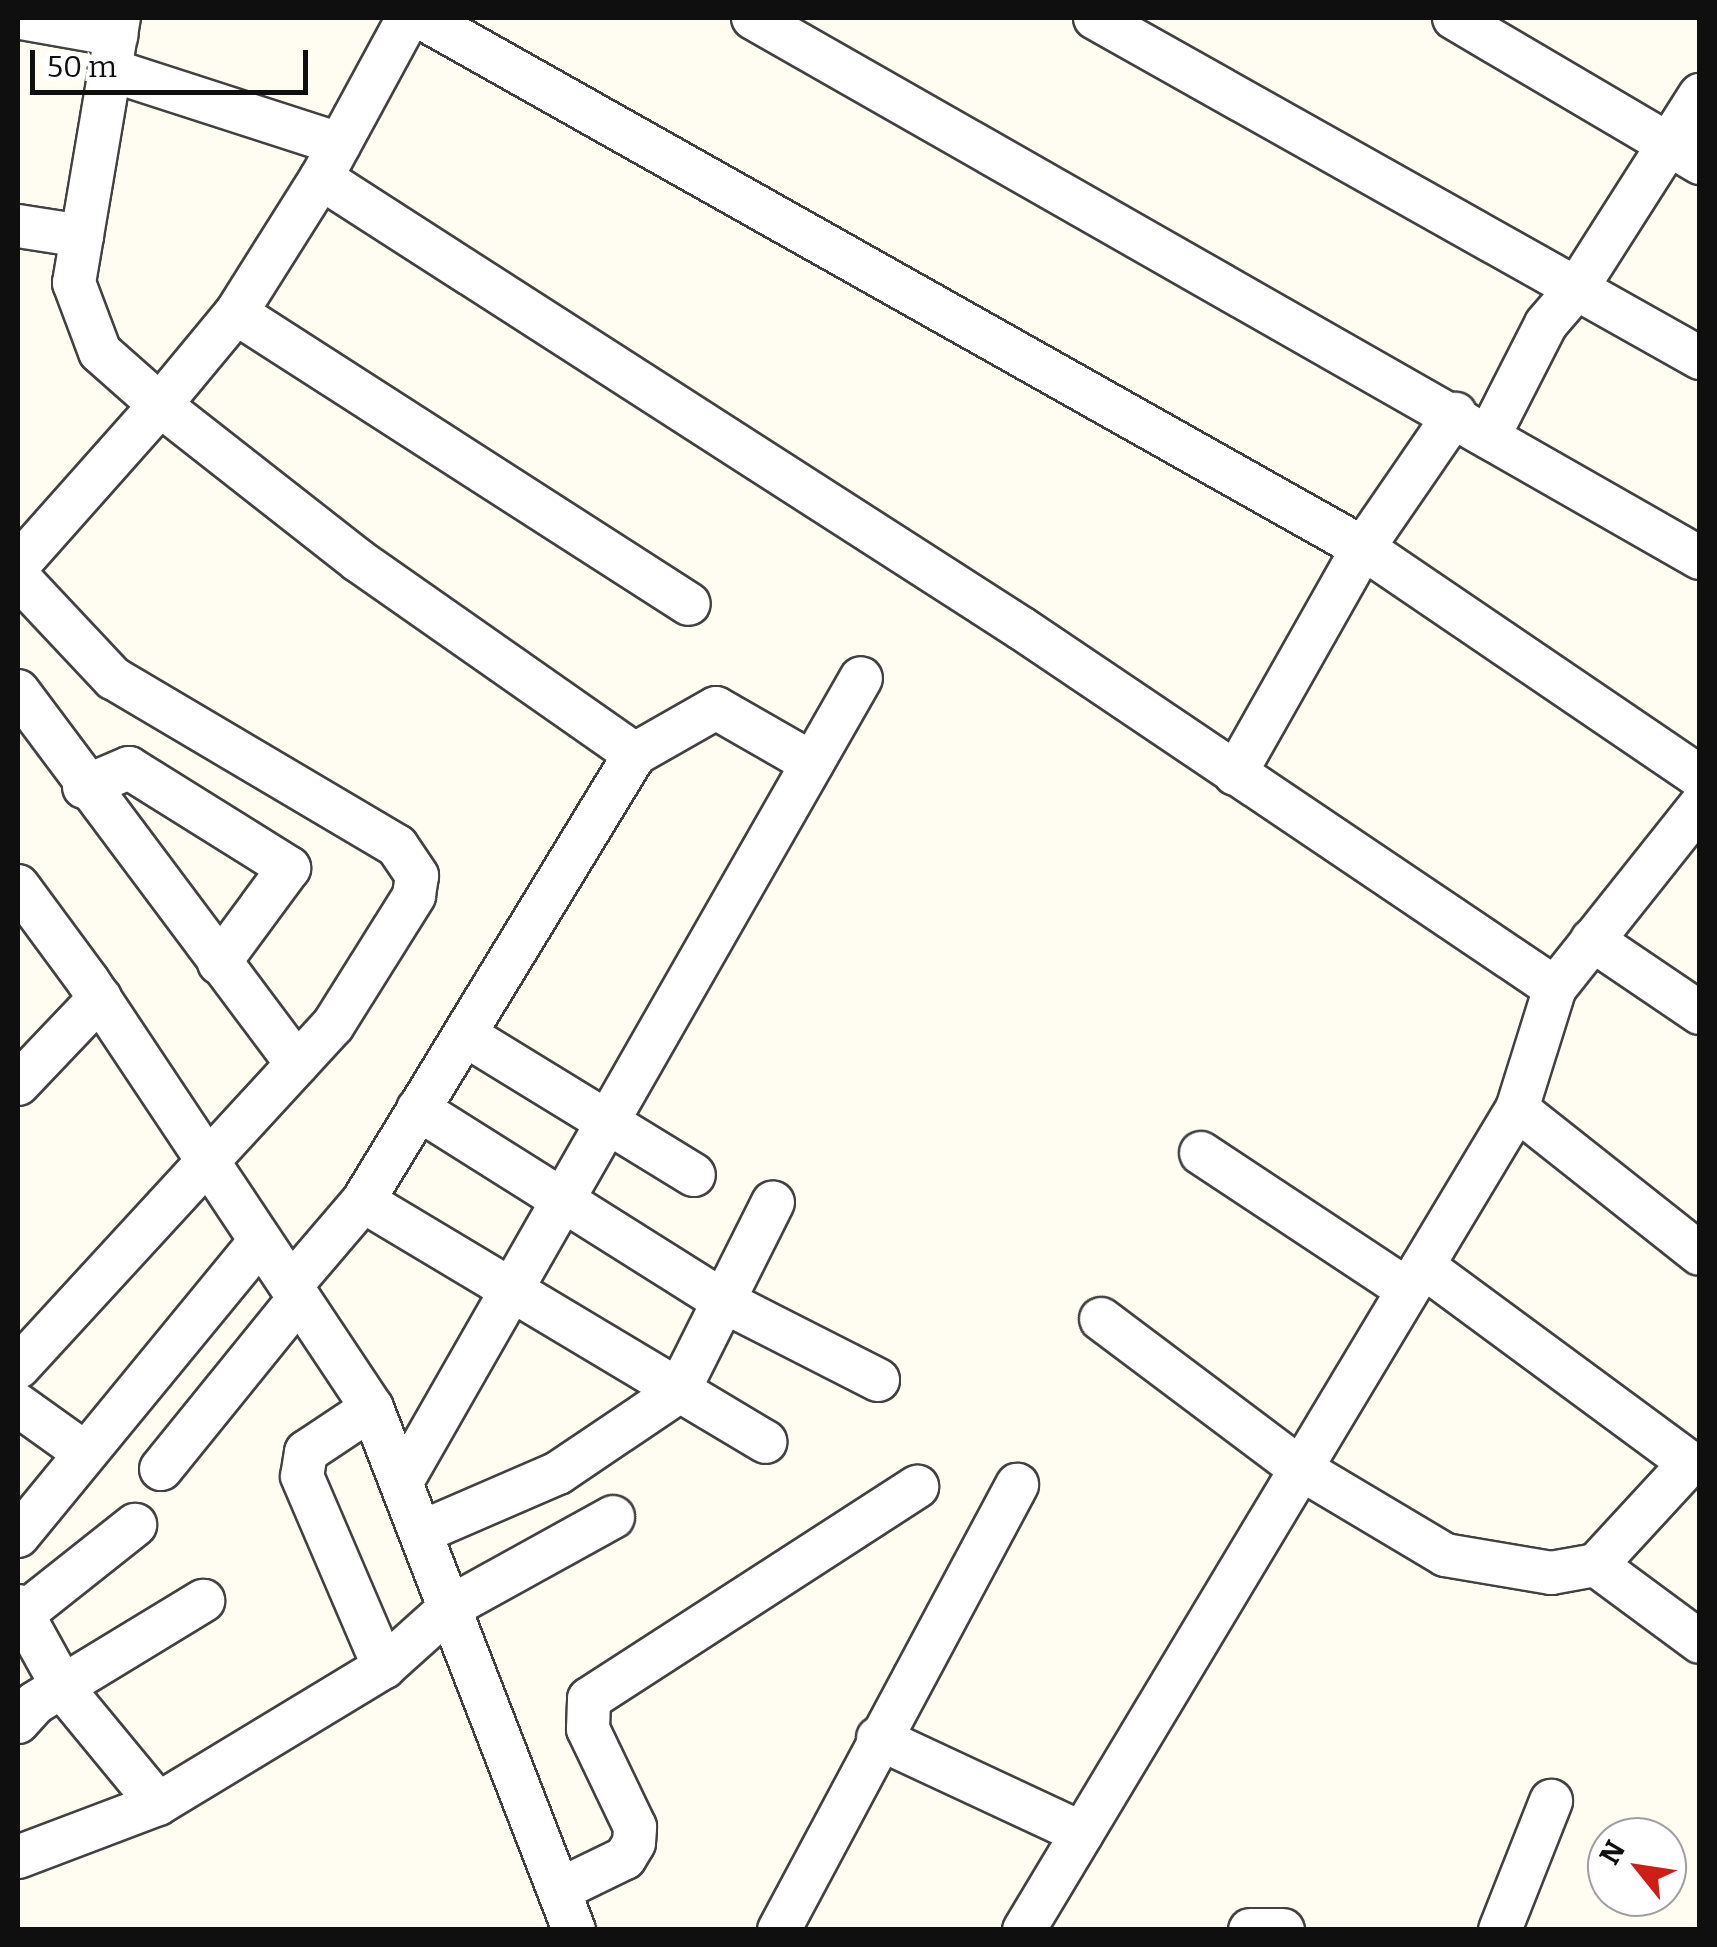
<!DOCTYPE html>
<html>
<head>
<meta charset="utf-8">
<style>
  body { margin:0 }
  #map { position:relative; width:1717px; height:1947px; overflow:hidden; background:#fffdf2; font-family:Bitter,serif }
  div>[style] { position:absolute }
  .roads { filter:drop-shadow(2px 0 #424242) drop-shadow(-2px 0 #424242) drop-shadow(0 2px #424242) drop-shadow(0 -2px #424242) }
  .street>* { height:42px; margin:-21px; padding:0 21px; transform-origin:21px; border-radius:21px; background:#fff }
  span { translate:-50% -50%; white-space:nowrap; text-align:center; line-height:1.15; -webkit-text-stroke:10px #fff; paint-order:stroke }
  .frame { position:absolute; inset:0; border:20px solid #0f0f0f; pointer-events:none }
  .north { position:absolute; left:1587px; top:1817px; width:100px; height:100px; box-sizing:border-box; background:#fff; border:2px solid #9f9f9f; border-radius:50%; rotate:300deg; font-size:28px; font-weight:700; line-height:40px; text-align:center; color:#0f0f0f }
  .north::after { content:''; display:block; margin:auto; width:35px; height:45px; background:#cf1d17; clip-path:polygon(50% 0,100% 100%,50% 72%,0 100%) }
  .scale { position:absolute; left:30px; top:50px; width:278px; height:45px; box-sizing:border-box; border:5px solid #0f0f0f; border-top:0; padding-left:12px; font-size:30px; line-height:35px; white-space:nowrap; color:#0f0f0f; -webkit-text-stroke:8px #fff; paint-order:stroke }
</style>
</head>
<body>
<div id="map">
  <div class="roads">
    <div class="street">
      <i style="left:21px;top:18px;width:97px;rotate:10.1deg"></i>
      <i style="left:408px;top:18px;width:182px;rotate:118.5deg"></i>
      <i style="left:321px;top:178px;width:160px;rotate:122.2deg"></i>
      <i style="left:236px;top:313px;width:119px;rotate:129.6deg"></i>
      <i style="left:160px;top:405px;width:253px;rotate:38.1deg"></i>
      <i style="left:359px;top:561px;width:337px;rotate:35deg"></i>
      <i style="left:422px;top:18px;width:1080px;rotate:29.39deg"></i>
      <i style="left:1363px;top:548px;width:407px;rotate:34.2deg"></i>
      <i style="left:753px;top:18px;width:1090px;rotate:29.69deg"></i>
      <i style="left:1095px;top:18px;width:694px;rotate:29.34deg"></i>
      <i style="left:1454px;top:18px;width:286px;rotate:30.5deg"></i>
      <i style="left:110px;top:70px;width:241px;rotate:17.9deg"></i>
      <i style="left:321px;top:178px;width:832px;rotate:32.74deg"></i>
      <i style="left:1021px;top:628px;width:644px;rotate:33.99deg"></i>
      <i style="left:18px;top:226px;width:65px;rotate:8.9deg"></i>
      <i style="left:236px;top:313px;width:538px;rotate:32.72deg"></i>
      <i style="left:1490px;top:434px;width:123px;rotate:-63deg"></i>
      <i style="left:1546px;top:324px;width:48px;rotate:-49.3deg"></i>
      <i style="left:1577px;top:288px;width:229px;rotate:-57.5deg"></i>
      <i style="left:18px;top:565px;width:214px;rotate:-48.4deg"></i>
      <i style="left:160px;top:405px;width:80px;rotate:-138.5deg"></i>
      <i style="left:100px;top:352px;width:74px;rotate:-110.6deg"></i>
      <i style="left:74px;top:283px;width:269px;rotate:-80.4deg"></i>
      <i style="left:18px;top:577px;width:139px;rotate:46.8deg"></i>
      <i style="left:113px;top:678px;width:330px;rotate:30.6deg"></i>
      <i style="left:397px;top:846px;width:36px;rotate:56deg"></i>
      <i style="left:417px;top:876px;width:20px;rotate:99deg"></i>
      <i style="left:414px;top:896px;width:152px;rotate:122.1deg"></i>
      <i style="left:333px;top:1025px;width:465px;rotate:132.6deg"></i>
      <i style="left:18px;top:691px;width:466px;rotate:53.2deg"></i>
      <i style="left:1235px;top:774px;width:260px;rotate:-60.5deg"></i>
      <i style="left:1363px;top:548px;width:163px;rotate:-55.5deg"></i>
      <i style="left:84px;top:787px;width:49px;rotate:-22.9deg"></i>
      <i style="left:129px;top:768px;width:189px;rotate:32deg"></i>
      <i style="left:289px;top:868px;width:118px;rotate:126.4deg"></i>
      <i style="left:18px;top:886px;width:118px;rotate:53.6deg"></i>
      <i style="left:88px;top:981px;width:513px;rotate:56.37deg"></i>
      <i style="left:372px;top:1408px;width:560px;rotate:68.84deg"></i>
      <i style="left:1592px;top:940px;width:130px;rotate:34.1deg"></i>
      <i style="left:467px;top:1036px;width:266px;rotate:31.5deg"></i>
      <i style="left:18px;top:1084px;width:119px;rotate:-46.4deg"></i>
      <i style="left:418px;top:1109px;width:360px;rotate:32.2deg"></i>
      <i style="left:723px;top:1301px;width:174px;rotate:27deg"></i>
      <i style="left:1517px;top:1109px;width:233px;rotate:38.4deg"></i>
      <i style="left:1201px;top:1153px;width:248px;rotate:33.5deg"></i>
      <i style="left:363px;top:1201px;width:469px;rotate:30.9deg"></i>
      <i style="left:293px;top:1283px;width:108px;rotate:-49.5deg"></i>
      <i style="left:363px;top:1201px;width:523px;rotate:-58.68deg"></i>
      <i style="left:635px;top:754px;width:93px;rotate:-29.6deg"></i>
      <i style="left:716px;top:708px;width:111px;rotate:29.8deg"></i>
      <i style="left:1101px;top:1319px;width:250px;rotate:36.9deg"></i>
      <i style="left:1301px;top:1469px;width:168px;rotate:30.8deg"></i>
      <i style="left:1445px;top:1555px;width:108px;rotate:9.6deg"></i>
      <i style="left:1551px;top:1573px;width:46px;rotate:-10.1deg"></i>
      <i style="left:1596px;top:1565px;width:139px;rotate:-47.3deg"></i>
      <i style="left:1690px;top:1463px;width:332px;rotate:-143.6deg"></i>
      <i style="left:18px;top:1405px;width:82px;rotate:35.6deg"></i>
      <i style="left:372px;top:1408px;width:79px;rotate:146.3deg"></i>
      <i style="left:306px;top:1452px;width:24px;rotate:99deg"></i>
      <i style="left:302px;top:1476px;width:208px;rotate:66.8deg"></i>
      <i style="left:161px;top:1469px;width:216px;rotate:-51deg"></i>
      <i style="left:404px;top:1478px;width:921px;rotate:-60.26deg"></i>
      <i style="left:424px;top:1531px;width:146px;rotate:-23.4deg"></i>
      <i style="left:558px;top:1473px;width:145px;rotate:-34deg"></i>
      <i style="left:678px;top:1392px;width:212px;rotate:-63.4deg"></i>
      <i style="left:18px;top:1536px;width:379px;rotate:-50.6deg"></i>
      <i style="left:1596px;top:1565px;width:129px;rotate:36.5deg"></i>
      <i style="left:18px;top:1606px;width:97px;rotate:61.1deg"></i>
      <i style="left:65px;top:1691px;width:146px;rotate:50.5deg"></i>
      <i style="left:24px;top:1613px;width:142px;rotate:-38.4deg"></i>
      <i style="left:18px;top:1722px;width:25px;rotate:-48deg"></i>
      <i style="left:35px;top:1703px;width:197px;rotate:-31.3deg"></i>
      <i style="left:878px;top:1738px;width:225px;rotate:25deg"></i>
      <i style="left:18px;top:1857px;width:150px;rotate:-20.7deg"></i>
      <i style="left:158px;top:1804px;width:264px;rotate:-31.2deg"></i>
      <i style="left:384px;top:1667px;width:91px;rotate:-41.9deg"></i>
      <i style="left:452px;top:1606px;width:184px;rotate:-28.9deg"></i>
      <i style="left:559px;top:1890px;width:73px;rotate:-25.9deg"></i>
      <i style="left:625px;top:1858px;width:17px;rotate:-59deg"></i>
      <i style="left:634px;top:1843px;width:16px;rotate:-86deg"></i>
      <i style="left:635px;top:1827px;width:109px;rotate:-115.6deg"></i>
      <i style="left:588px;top:1729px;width:30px;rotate:-88deg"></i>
      <i style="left:589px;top:1699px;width:391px;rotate:-32.9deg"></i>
      <i style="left:779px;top:1930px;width:505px;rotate:-61.86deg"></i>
      <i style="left:1024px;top:1930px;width:958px;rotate:-59.02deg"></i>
      <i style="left:1517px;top:1109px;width:127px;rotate:-72.6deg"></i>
      <i style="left:1555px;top:988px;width:233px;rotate:-51.5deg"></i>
      <i style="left:1250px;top:1930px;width:33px"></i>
      <i style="left:1500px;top:1930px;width:139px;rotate:-68.4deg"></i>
    </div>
  </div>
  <div class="frame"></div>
  <div class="north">N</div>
  <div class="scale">50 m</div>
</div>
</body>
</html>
